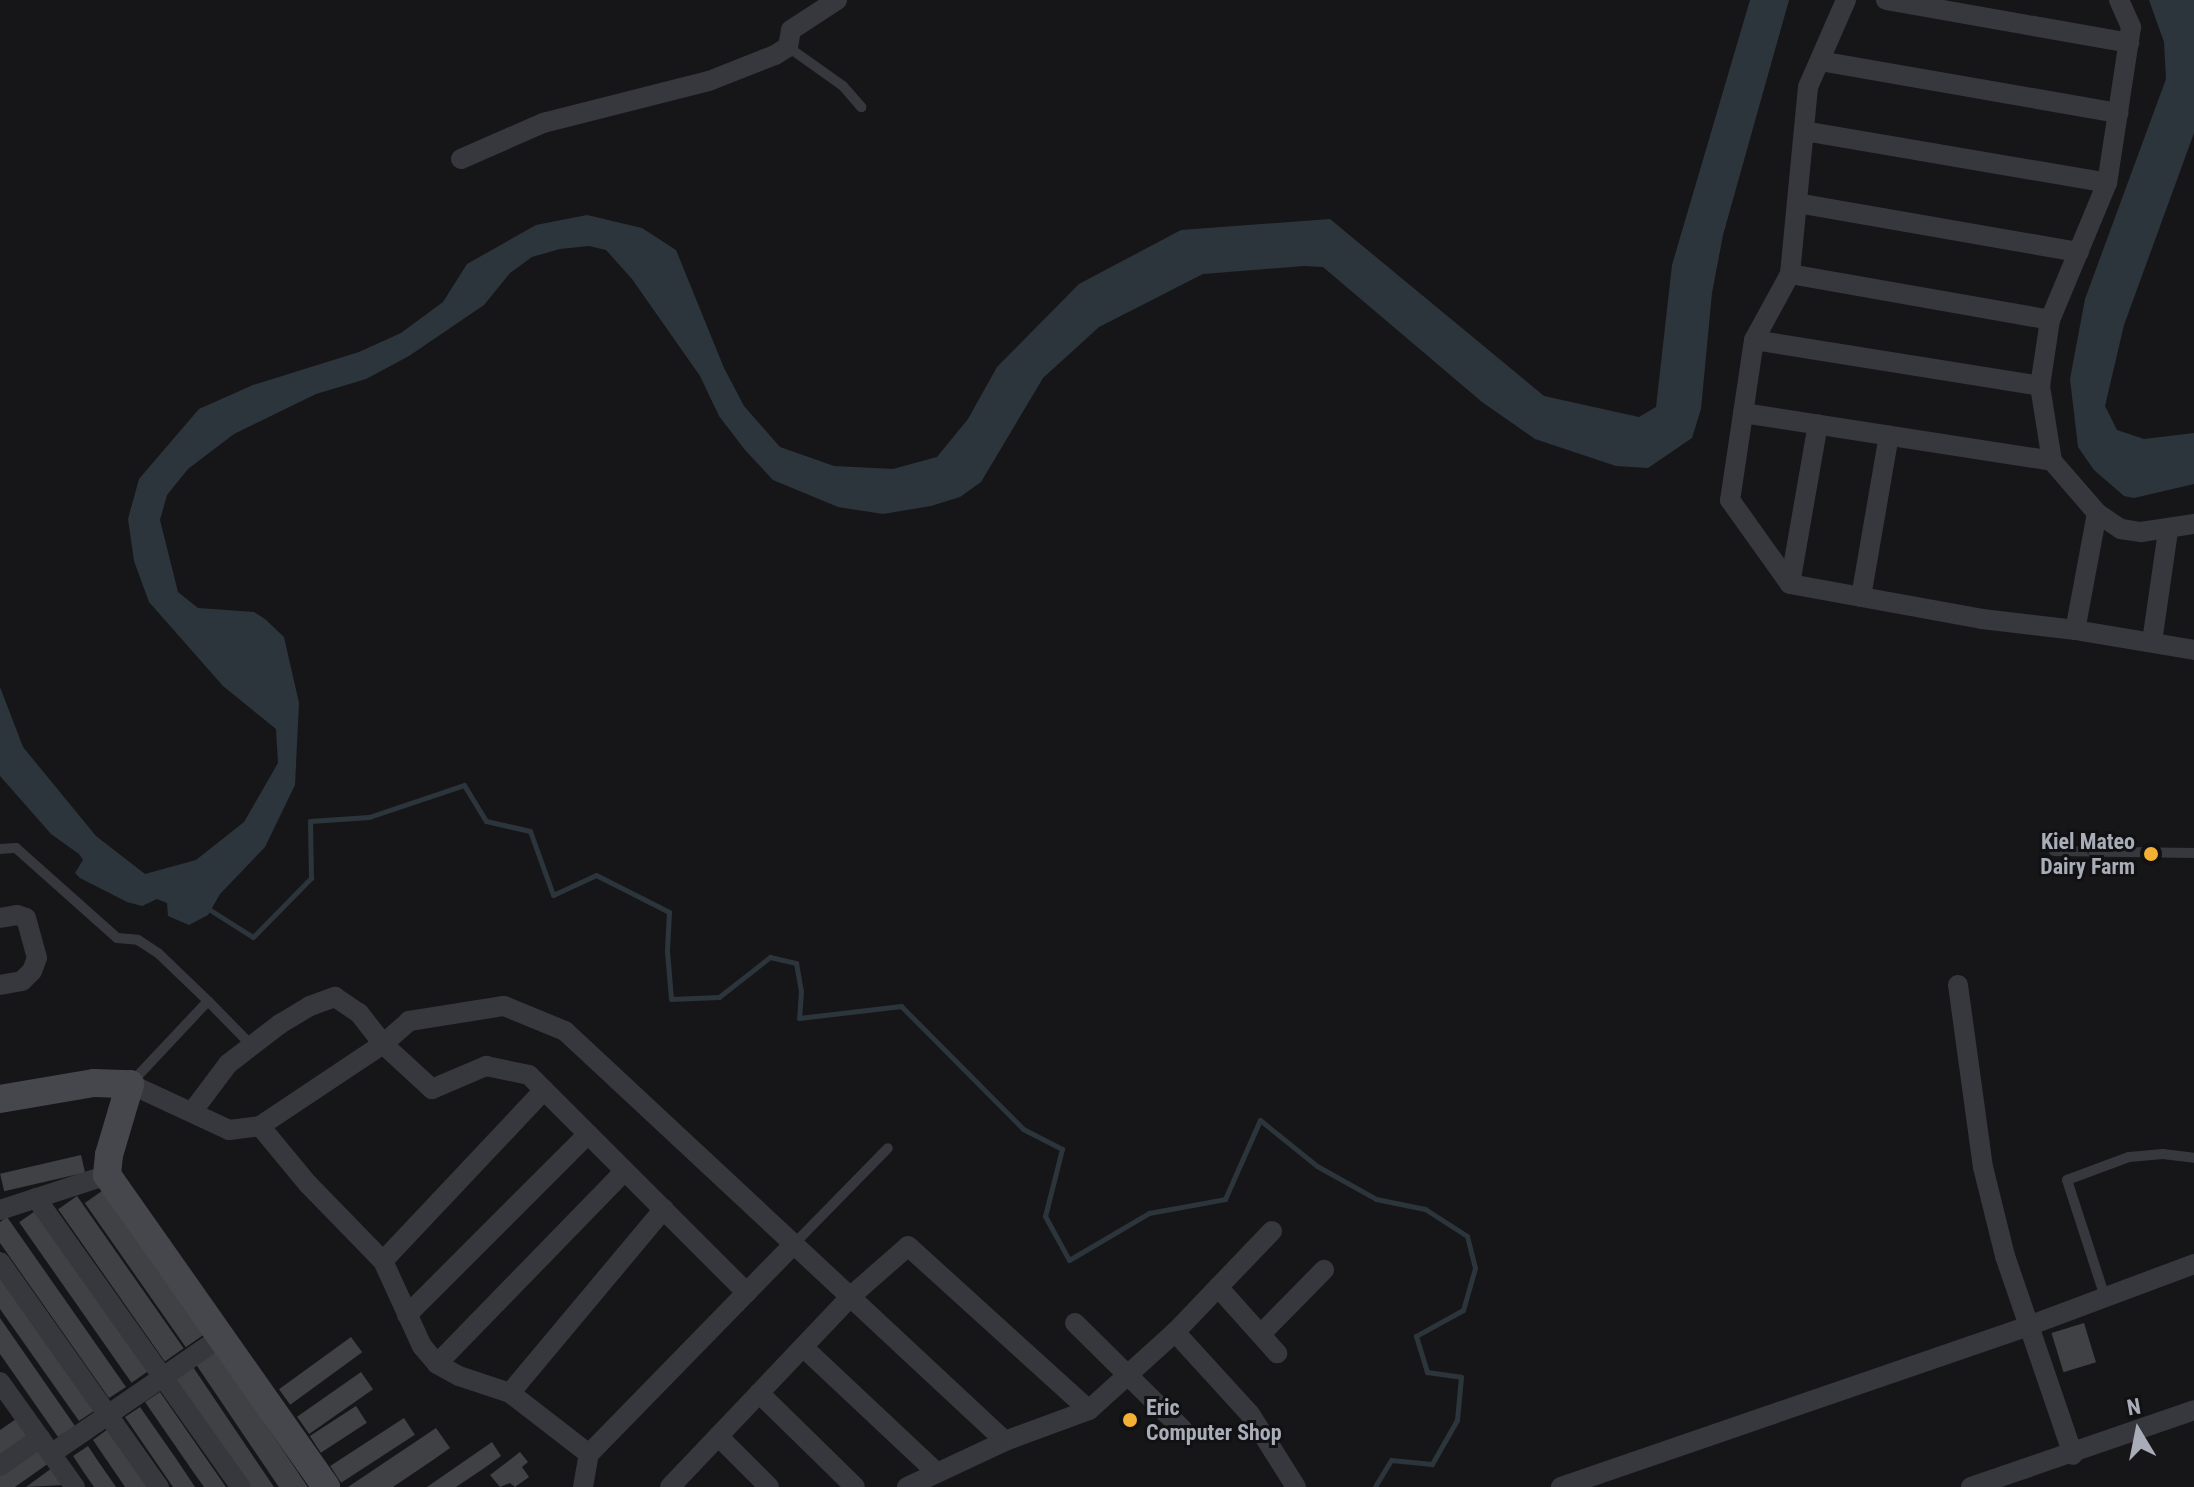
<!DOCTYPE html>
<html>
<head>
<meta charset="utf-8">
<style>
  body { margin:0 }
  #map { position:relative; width:2194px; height:1487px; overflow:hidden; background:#161618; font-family:"Roboto Condensed",sans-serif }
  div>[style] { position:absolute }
  .water>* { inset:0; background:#2c353c }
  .stream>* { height:5px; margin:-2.5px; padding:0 2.5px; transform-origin:2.5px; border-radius:2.5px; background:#2c353c }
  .building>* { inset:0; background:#404145; transform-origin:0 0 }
  .lane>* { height:10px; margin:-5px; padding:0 5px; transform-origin:5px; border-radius:5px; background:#37383d }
  .street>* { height:20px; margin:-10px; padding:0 10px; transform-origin:10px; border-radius:10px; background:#37383d }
  .secondary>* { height:28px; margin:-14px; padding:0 14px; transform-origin:14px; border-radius:14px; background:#45474d }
  .dots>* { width:22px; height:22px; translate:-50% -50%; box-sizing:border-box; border:4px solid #111113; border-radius:50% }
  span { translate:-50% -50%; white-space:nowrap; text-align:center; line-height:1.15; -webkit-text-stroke:6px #111113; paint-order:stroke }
  .poi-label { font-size:22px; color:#a8adb8; font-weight:700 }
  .right { translate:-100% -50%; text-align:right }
  .left { translate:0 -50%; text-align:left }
  .north { position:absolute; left:2098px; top:1391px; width:80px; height:80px; -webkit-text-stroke:6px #111113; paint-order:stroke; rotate:350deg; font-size:22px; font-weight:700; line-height:32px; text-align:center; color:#a8adb8 }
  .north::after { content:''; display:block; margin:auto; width:28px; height:36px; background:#a8adb8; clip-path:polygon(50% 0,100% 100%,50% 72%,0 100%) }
</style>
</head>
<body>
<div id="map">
  <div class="water">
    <i style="clip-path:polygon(1750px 0,1789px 0,1723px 235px,1712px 293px,1701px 409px,1692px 438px,1648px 468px,1616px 466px,1535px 439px,1482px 402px,1323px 267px,1304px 266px,1203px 274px,1099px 327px,1043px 378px,981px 482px,960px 497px,931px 506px,883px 514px,838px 507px,773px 480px,745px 450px,719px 416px,700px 376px,632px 279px,606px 250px,589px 246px,560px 249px,532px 257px,510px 273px,484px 305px,409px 356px,366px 379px,316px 394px,234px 434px,188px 469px,167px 495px,160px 520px,178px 592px,198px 608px,254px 612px,265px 619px,284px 637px,299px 703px,295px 785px,265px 847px,220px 894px,208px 915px,189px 925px,168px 916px,167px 903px,157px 899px,142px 906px,127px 902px,80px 878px,75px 873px,83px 860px,79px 854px,51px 834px,0 776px,0 687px,23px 747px,96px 836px,145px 874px,196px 860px,244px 822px,278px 763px,276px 729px,223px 686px,149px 602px,134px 561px,128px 519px,139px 479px,199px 409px,253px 385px,359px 352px,401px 333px,443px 302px,467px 264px,536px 225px,587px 215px,642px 228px,676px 250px,724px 368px,744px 406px,780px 447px,834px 466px,893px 469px,937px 457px,968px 419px,997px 367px,1079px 284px,1181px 230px,1330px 219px,1544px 396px,1639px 417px,1656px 407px,1672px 265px)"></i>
    <i style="clip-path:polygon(2149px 0,2194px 0,2194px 133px,2124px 325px,2105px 406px,2117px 430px,2144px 439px,2194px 433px,2194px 484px,2134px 498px,2124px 496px,2094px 470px,2078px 447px,2070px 379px,2085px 299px,2166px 79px,2164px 42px)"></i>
  </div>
  <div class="stream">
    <i style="left:207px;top:908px;width:54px;rotate:32.2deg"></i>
    <i style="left:253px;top:937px;width:83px;rotate:-45.5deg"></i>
    <i style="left:311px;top:878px;width:57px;rotate:-91deg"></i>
    <i style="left:310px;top:821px;width:59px;rotate:-3.9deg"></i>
    <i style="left:369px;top:817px;width:100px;rotate:-18.6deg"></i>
    <i style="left:464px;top:785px;width:42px;rotate:58.6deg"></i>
    <i style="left:486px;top:821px;width:45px;rotate:12.8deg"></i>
    <i style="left:530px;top:831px;width:68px;rotate:70.2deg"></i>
    <i style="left:553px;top:895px;width:47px;rotate:-24.9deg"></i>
    <i style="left:596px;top:875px;width:82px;rotate:26.9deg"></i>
    <i style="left:669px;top:912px;width:39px;rotate:93deg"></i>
    <i style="left:667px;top:951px;width:48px;rotate:85.2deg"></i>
    <i style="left:671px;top:999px;width:48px;rotate:-2.4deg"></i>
    <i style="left:719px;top:997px;width:65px;rotate:-38.1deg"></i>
    <i style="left:770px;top:957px;width:27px;rotate:13deg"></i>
    <i style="left:796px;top:963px;width:28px;rotate:80deg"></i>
    <i style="left:801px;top:991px;width:27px;rotate:94deg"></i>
    <i style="left:799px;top:1018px;width:103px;rotate:-6.7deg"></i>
    <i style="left:901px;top:1006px;width:173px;rotate:45.2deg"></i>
    <i style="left:1023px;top:1129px;width:44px;rotate:27.1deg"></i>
    <i style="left:1062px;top:1149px;width:69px;rotate:104.2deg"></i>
    <i style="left:1045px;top:1216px;width:50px;rotate:61.4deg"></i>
    <i style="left:1069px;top:1260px;width:93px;rotate:-30.4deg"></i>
    <i style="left:1149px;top:1213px;width:77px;rotate:-10.4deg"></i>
    <i style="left:1225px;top:1199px;width:86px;rotate:-66.1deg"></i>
    <i style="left:1260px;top:1120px;width:73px;rotate:38.9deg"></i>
    <i style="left:1317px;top:1166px;width:68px;rotate:29.2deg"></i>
    <i style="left:1376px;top:1199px;width:50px;rotate:11.5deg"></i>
    <i style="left:1425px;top:1209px;width:50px;rotate:32.7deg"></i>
    <i style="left:1467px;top:1236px;width:33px;rotate:76deg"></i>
    <i style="left:1475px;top:1268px;width:44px;rotate:105.9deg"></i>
    <i style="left:1463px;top:1310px;width:54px;rotate:151deg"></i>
    <i style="left:1416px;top:1336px;width:38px;rotate:73deg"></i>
    <i style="left:1427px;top:1372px;width:34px;rotate:8deg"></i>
    <i style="left:1461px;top:1377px;width:43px;rotate:95.3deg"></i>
    <i style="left:1457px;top:1420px;width:51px;rotate:119.6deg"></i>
    <i style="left:1432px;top:1464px;width:41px;rotate:-174.4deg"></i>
    <i style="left:1391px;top:1460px;width:31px;rotate:121deg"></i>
  </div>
  <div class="building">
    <i style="left:81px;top:1155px;width:18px;height:83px;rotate:77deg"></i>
    <i style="left:102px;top:1191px;width:176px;height:21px;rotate:55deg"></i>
    <i style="left:77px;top:1196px;width:186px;height:23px;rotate:55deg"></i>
    <i style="left:38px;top:1209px;width:196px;height:23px;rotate:55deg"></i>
    <i style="clip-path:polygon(7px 1217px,126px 1387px,109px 1398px,0 1243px,0 1222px)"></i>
    <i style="clip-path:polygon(0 1272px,97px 1409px,79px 1421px,0 1309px)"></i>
    <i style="clip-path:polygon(0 1318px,75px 1426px,58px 1437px,0 1354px)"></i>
    <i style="left:2084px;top:1323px;width:41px;height:34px;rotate:73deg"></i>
    <i style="left:351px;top:1337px;width:19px;height:89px;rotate:54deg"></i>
    <i style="left:216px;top:1351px;width:165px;height:24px;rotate:56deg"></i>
    <i style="left:193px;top:1367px;width:145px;height:21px;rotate:56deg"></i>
    <i style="left:361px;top:1372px;width:21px;height:78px;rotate:55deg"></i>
    <i style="clip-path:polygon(160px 1392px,178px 1418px,226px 1487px,204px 1487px,194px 1473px,145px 1402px)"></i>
    <i style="left:356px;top:1406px;width:20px;height:55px;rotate:57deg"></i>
    <i style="clip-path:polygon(140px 1407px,177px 1460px,195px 1487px,173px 1487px,162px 1471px,125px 1417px)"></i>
    <i style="clip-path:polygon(19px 1417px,31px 1434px,0 1456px,0 1430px)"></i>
    <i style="left:404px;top:1418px;width:20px;height:88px;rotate:57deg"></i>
    <i style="clip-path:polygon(436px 1428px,450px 1448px,433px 1460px,393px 1487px,348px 1487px)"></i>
    <i style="clip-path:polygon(108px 1429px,147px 1487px,125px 1487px,93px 1440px)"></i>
    <i style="clip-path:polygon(492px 1442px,501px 1456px,483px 1469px,456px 1487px,427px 1487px)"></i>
    <i style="clip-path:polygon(88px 1446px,100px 1464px,116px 1487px,94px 1487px,85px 1474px,73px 1456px)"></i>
    <i style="clip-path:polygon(38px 1447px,49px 1463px,15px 1487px,0 1487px,0 1473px)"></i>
    <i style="clip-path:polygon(520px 1452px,528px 1462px,522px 1467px,529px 1477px,515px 1487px,510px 1483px,500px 1487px,490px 1475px)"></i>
    <i style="clip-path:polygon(52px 1468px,64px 1485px,26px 1487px)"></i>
  </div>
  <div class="lane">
    <i style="left:788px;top:47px;width:67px;rotate:35.3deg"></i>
    <i style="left:843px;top:86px;width:28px;rotate:49deg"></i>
    <i style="left:0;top:849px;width:16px;rotate:-4deg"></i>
    <i style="left:16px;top:848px;width:135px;rotate:41.7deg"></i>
    <i style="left:117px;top:938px;width:21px;rotate:5deg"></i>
    <i style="left:138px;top:940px;width:24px;rotate:33deg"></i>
    <i style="left:158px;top:953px;width:69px;rotate:43.8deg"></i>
    <i style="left:2054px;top:851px;width:140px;rotate:0.8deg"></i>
    <i style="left:131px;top:1083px;width:112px;rotate:-46.8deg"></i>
    <i style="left:208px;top:1001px;width:63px;rotate:45.6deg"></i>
    <i style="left:794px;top:1244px;width:134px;rotate:-45.6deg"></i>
    <i style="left:2105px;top:1297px;width:123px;rotate:-108deg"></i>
    <i style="left:2067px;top:1180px;width:66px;rotate:-20.4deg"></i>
    <i style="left:2129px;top:1157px;width:34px;rotate:-5deg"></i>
    <i style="left:2163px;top:1154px;width:31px;rotate:7deg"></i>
  </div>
  <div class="street">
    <i style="left:1846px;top:0;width:95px;rotate:113.6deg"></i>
    <i style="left:1808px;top:87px;width:188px;rotate:95.5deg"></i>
    <i style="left:1790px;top:274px;width:75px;rotate:118.6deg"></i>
    <i style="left:1754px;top:340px;width:162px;rotate:98.5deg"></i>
    <i style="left:1730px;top:500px;width:103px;rotate:54.5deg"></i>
    <i style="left:1790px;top:584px;width:195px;rotate:10.3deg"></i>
    <i style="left:1982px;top:619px;width:94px;rotate:6.7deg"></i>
    <i style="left:1886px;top:0;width:247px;rotate:10deg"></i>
    <i style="left:2119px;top:0;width:30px;rotate:66deg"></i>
    <i style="left:2131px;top:27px;width:158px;rotate:98.7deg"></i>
    <i style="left:2107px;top:183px;width:148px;rotate:112.6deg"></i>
    <i style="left:2050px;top:320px;width:67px;rotate:98.6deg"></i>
    <i style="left:2040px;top:386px;width:76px;rotate:80.9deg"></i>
    <i style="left:2052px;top:461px;width:69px;rotate:49.1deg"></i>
    <i style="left:2097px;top:513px;width:119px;rotate:100.6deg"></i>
    <i style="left:2075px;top:630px;width:121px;rotate:9.5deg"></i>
    <i style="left:1820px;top:61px;width:303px;rotate:9.9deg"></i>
    <i style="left:1804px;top:131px;width:307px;rotate:9.7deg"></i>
    <i style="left:461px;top:159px;width:90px;rotate:-23.7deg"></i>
    <i style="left:543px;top:123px;width:171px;rotate:-14.2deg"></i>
    <i style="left:709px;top:81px;width:71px;rotate:-21.5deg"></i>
    <i style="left:775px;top:55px;width:15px;rotate:-32deg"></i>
    <i style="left:788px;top:47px;width:17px;rotate:-80deg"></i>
    <i style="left:791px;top:30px;width:55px;rotate:-33.1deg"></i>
    <i style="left:1797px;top:203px;width:286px;rotate:9.9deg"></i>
    <i style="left:1790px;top:274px;width:264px;rotate:10deg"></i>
    <i style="left:1754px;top:340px;width:290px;rotate:9.1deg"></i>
    <i style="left:1743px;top:413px;width:313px;rotate:8.8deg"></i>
    <i style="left:2097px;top:513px;width:29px;rotate:34deg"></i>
    <i style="left:2121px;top:529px;width:20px;rotate:9deg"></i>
    <i style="left:2141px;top:532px;width:54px;rotate:-8.6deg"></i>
    <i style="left:1790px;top:584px;width:162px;rotate:-80.1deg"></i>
    <i style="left:1861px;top:597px;width:164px;rotate:-80.2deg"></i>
    <i style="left:2152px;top:642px;width:112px;rotate:-81.8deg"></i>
    <i style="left:0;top:918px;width:17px;rotate:-10deg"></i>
    <i style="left:17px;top:915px;width:9px;rotate:18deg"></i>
    <i style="left:26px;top:918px;width:41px;rotate:74.6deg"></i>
    <i style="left:37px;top:958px;width:14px;rotate:111deg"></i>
    <i style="left:32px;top:971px;width:14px;rotate:135deg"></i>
    <i style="left:22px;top:981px;width:22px;rotate:170deg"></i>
    <i style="left:1958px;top:985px;width:184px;rotate:82.2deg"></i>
    <i style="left:1983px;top:1167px;width:92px;rotate:76.1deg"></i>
    <i style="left:2005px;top:1256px;width:210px;rotate:71.1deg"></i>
    <i style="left:130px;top:1084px;width:109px;rotate:24.9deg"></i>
    <i style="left:229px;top:1130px;width:31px;rotate:-7deg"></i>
    <i style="left:260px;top:1126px;width:148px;rotate:-33.7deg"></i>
    <i style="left:383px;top:1044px;width:35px;rotate:-41deg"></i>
    <i style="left:409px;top:1021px;width:96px;rotate:-9deg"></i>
    <i style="left:504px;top:1006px;width:66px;rotate:22.3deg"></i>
    <i style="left:565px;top:1031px;width:601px;rotate:42.98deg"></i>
    <i style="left:1005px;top:1441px;width:90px;rotate:-20.3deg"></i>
    <i style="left:1089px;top:1410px;width:116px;rotate:-42.2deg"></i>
    <i style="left:192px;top:1112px;width:60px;rotate:-53.1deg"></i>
    <i style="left:228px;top:1064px;width:66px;rotate:-37.6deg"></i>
    <i style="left:280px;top:1024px;width:35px;rotate:-31deg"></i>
    <i style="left:310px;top:1006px;width:27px;rotate:-20deg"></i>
    <i style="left:335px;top:997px;width:29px;rotate:34deg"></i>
    <i style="left:359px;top:1013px;width:39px;rotate:52deg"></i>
    <i style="left:383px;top:1044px;width:67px;rotate:42.6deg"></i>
    <i style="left:432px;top:1089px;width:59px;rotate:-23.1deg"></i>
    <i style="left:486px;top:1066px;width:44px;rotate:11.8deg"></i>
    <i style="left:529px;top:1075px;width:308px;rotate:45deg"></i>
    <i style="left:260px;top:1126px;width:75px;rotate:50.4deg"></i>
    <i style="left:308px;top:1184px;width:107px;rotate:45.8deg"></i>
    <i style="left:383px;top:1261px;width:94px;rotate:65.4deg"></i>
    <i style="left:422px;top:1346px;width:23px;rotate:50deg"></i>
    <i style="left:437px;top:1364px;width:25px;rotate:29deg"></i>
    <i style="left:459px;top:1376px;width:54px;rotate:18.4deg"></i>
    <i style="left:510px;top:1393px;width:100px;rotate:37.7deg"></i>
    <i style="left:589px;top:1454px;width:293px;rotate:-45.7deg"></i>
    <i style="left:36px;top:1198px;width:354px;rotate:54.7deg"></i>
    <i style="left:0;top:1210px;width:113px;rotate:-18.1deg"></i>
    <i style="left:1272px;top:1231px;width:140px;rotate:133.8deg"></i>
    <i style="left:1175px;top:1332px;width:111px;rotate:47.6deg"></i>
    <i style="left:1250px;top:1414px;width:86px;rotate:57.8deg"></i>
    <i style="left:383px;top:1261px;width:235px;rotate:-46.7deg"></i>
    <i style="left:0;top:1262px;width:276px;rotate:54.8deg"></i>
    <i style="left:1218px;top:1287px;width:89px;rotate:48.2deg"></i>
    <i style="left:407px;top:1315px;width:256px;rotate:-45deg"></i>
    <i style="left:1075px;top:1323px;width:151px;rotate:44.7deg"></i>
    <i style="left:1261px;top:1334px;width:90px;rotate:-45.5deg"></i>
    <i style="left:803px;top:1347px;width:183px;rotate:43.2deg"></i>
    <i style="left:437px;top:1364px;width:269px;rotate:-45.8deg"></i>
    <i style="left:0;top:1382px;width:129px;rotate:54.5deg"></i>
    <i style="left:510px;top:1393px;width:240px;rotate:-50.1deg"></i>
    <i style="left:759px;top:1393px;width:134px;rotate:44.4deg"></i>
    <i style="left:718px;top:1436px;width:72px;rotate:45deg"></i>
    <i style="left:51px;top:1454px;width:206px;rotate:-34.5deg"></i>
    <i style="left:0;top:1466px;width:49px;rotate:-35deg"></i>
    <i style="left:583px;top:1487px;width:34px;rotate:-80deg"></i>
    <i style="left:670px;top:1487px;width:262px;rotate:-46.5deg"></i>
    <i style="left:850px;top:1297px;width:77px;rotate:-41.3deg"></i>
    <i style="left:908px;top:1246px;width:244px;rotate:42.2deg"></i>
    <i style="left:907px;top:1487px;width:108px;rotate:-25.1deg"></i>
    <i style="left:1561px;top:1487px;width:497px;rotate:-19deg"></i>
    <i style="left:2031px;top:1325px;width:174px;rotate:-20.5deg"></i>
    <i style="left:1971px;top:1487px;width:236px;rotate:-19deg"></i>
  </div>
  <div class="secondary">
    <i style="left:0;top:1099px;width:95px;rotate:-9.7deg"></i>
    <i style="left:94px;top:1083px;width:36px;rotate:2deg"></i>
    <i style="left:130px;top:1084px;width:74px;rotate:106.5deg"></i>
    <i style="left:109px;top:1155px;width:20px;rotate:96deg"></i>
    <i style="left:107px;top:1175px;width:381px;rotate:54.9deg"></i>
  </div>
  <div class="dots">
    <i style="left:2151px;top:854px;background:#f2b134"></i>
    <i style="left:1130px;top:1420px;background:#f2b134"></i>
  </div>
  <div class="poi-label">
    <span class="right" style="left:2135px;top:854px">Kiel Mateo<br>Dairy Farm</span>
    <span class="left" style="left:1146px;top:1420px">Eric<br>Computer Shop</span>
  </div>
  <div class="north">N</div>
</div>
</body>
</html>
